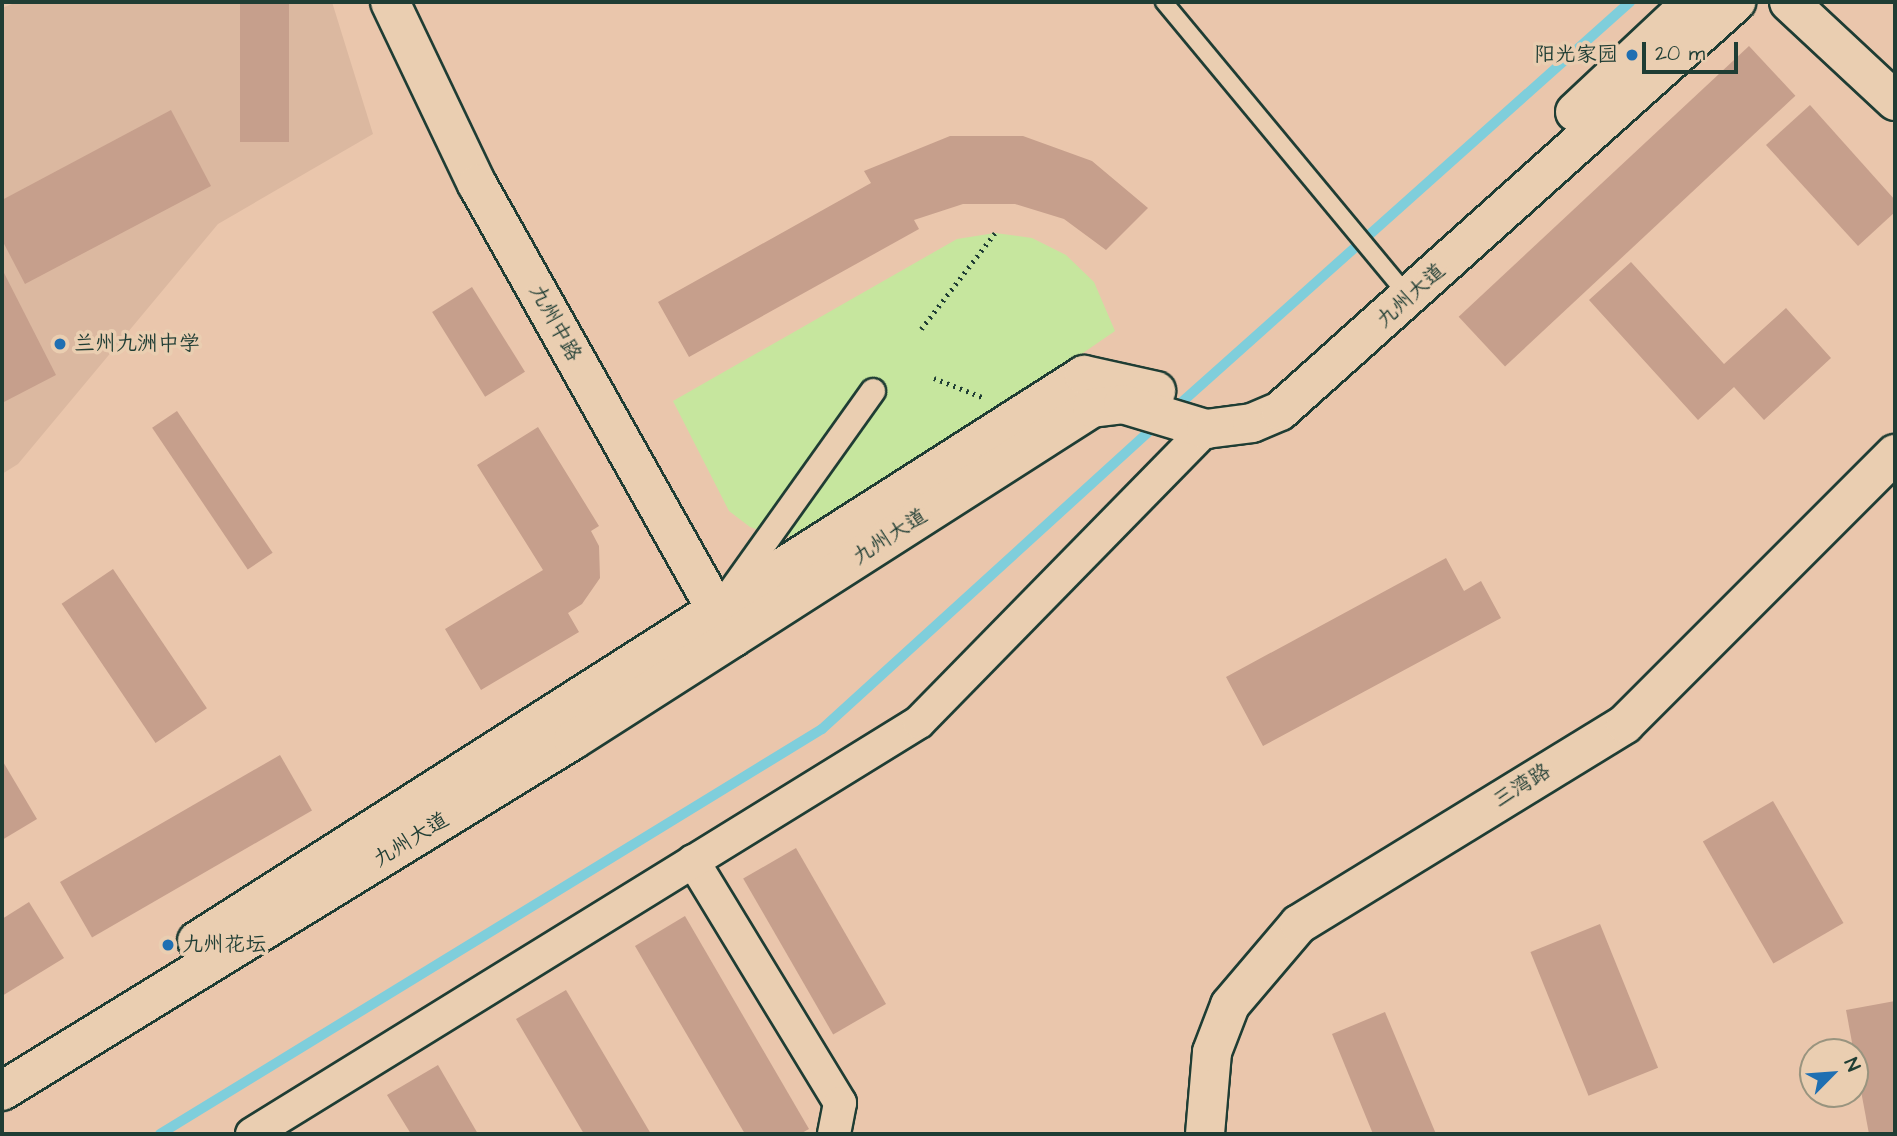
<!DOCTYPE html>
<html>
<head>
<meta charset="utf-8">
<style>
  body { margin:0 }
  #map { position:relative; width:1897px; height:1136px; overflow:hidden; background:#eac6ac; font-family:"Architects Daughter","LXGW WenKai TC",sans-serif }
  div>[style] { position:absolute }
  .built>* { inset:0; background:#dbb8a0 }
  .green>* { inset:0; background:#c6e69e }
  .stream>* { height:10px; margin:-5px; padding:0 5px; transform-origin:5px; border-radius:5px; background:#7fcedb }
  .building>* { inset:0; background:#c69f8c; transform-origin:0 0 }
  .path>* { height:4.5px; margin-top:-2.25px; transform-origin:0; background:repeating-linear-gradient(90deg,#1f3d34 0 2px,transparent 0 7px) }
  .roads { filter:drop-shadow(2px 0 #1f3d34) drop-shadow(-2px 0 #1f3d34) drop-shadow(0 2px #1f3d34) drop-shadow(0 -2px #1f3d34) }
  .service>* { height:16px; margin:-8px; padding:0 8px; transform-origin:8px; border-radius:8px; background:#eaceb1 }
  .pedestrian>* { height:24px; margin:-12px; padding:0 12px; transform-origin:12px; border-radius:12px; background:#eaceb1 }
  .minor>* { height:32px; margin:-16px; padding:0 16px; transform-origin:16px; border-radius:16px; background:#eaceb1 }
  .tertiary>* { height:38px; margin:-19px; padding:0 19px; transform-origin:19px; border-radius:19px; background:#eaceb1 }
  .secondary>* { height:38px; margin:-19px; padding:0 19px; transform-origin:19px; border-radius:19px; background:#eaceb1 }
  .dots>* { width:19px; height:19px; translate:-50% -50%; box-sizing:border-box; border:4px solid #eaceb1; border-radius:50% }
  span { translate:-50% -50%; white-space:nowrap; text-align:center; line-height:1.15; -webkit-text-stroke:7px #eaceb1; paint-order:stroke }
  .poi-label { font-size:21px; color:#1f3d34 }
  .right { translate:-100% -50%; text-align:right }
  .left { translate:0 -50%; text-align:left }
  .street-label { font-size:21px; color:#1f3d34 }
  .frame { position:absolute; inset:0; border:4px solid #1f3d34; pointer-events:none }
  .north { position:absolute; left:1799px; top:1038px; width:70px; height:70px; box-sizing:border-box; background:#eaceb1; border:2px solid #99947f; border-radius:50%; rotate:65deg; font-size:19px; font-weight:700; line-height:28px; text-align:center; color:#1f3d34 }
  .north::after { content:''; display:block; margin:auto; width:24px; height:32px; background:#1f6fb2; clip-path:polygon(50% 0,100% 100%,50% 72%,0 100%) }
  .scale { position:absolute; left:1642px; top:42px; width:96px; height:32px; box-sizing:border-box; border:4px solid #1f3d34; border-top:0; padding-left:9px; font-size:21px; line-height:24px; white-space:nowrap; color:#1f3d34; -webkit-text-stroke:5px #eaceb1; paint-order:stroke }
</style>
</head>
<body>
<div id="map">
  <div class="built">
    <i style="clip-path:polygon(17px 2px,332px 2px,373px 134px,218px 224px,18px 464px,2px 474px,2px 8px)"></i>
  </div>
  <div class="green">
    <i style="clip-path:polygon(995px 233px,1032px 238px,1066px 255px,1094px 282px,1115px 331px,825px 530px,800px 537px,774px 535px,750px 527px,729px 511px,673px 401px,957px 239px)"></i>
  </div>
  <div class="stream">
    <i style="left:1173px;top:410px;width:613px;rotate:-41.76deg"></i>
    <i style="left:160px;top:1134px;width:776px;rotate:-31.46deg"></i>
    <i style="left:822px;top:729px;width:453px;rotate:-42.3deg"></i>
  </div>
  <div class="building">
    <i style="left:240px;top:2px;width:49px;height:140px"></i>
    <i style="left:1749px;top:46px;width:68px;height:397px;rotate:47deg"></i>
    <i style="clip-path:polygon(1810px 105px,1895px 200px,1895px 212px,1858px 246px,1766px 145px)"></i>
    <i style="clip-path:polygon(171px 110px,211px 186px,25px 284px,2px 240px,2px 200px)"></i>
    <i style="clip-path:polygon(950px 136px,1023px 136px,1092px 161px,1148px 208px,1106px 250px,1064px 219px,1015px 204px,963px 204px,914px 220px,919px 229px,689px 357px,658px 302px,871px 183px,864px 171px)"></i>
    <i style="clip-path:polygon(1631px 262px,1724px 364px,1786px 308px,1831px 358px,1764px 420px,1734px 387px,1698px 420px,1589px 300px)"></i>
    <i style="clip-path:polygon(2px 269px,56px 375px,2px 403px)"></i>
    <i style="left:472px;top:287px;width:100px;height:47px;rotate:58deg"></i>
    <i style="left:177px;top:411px;width:171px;height:30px;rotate:56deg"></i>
    <i style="clip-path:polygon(538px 427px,599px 526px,591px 531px,599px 546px,600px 578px,582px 604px,568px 613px,579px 632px,481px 690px,445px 629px,543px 570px,477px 465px)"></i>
    <i style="clip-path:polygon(1446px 558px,1464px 591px,1481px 581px,1501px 618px,1263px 746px,1226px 677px)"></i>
    <i style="left:113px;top:569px;width:168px;height:62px;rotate:56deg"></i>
    <i style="left:280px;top:755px;width:64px;height:254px;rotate:60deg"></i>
    <i style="clip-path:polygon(2px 760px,37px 819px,2px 840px)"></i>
    <i style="left:1773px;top:801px;width:141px;height:81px;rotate:60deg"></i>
    <i style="left:796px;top:848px;width:180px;height:61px;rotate:60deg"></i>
    <i style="clip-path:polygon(29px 902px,64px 958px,2px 996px,2px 919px)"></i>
    <i style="clip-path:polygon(685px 916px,809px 1129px,800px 1134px,745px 1134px,635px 946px)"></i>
    <i style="left:1600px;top:924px;width:155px;height:75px;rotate:68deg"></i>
    <i style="clip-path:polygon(566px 990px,651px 1134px,584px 1134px,516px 1019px)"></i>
    <i style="clip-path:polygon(1895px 1001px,1895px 1134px,1869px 1134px,1846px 1010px)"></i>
    <i style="clip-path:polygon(1385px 1012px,1436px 1134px,1373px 1134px,1332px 1034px)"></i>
    <i style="clip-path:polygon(438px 1065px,478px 1134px,411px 1134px,387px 1095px)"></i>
  </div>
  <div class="path">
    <i style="left:921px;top:329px;width:121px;rotate:-52.4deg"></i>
    <i style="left:934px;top:378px;width:52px;rotate:21.6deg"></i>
  </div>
  <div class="roads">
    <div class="service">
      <i style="left:1164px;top:2px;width:382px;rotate:50.3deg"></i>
    </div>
    <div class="pedestrian">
      <i style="left:729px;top:593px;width:248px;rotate:-54.5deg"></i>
    </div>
    <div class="minor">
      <i style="left:693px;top:861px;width:283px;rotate:58.7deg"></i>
      <i style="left:840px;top:1103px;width:32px;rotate:101deg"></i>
      <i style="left:252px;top:1134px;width:784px;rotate:-31.7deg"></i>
      <i style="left:919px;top:722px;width:410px;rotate:-45.6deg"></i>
    </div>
    <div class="tertiary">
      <i style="left:390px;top:2px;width:202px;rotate:64.5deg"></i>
      <i style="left:477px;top:184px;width:521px;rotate:60.68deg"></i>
    </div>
    <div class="secondary">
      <i style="left:1789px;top:2px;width:145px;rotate:43deg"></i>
      <i style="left:1575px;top:112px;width:161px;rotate:-43.2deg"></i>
      <i style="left:197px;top:941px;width:1052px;rotate:-32.54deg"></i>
      <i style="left:1084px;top:375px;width:74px;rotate:12.5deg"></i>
      <i style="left:2px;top:1091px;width:670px;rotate:-31.58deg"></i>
      <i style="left:573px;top:740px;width:616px;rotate:-32.61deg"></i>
      <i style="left:1092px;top:408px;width:31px;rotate:-7deg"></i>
      <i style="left:1123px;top:404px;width:87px;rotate:16.8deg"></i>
      <i style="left:1206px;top:429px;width:46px;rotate:-7.4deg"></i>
      <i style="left:1252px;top:423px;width:30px;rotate:-23deg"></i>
      <i style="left:1280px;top:411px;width:613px;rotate:-41.89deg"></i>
      <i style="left:1205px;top:1134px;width:82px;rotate:-85.1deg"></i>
      <i style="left:1212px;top:1052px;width:50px;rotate:-69deg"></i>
      <i style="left:1230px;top:1005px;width:106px;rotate:-49.6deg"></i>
      <i style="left:1299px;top:924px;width:382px;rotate:-31.5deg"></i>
      <i style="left:1625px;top:724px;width:382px;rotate:-45deg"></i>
    </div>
  </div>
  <div class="dots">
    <i style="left:1632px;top:55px;background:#1f6fb2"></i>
    <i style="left:60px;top:344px;background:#1f6fb2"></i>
    <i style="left:168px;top:945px;background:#1f6fb2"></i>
  </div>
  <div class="poi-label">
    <span class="right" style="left:1618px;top:55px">阳光家园</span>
    <span class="left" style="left:74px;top:344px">兰州九洲中学</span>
    <span class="left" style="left:182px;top:945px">九州花坛</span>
  </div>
  <div class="street-label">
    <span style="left:1411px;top:296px;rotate:-42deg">九州大道</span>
    <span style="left:555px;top:323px;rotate:61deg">九州中路</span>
    <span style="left:890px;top:537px;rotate:-33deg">九州大道</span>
    <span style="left:1522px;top:786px;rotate:-32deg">三湾路</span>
    <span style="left:411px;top:840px;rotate:-32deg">九州大道</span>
  </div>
  <div class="frame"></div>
  <div class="north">N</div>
  <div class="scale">20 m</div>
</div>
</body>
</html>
